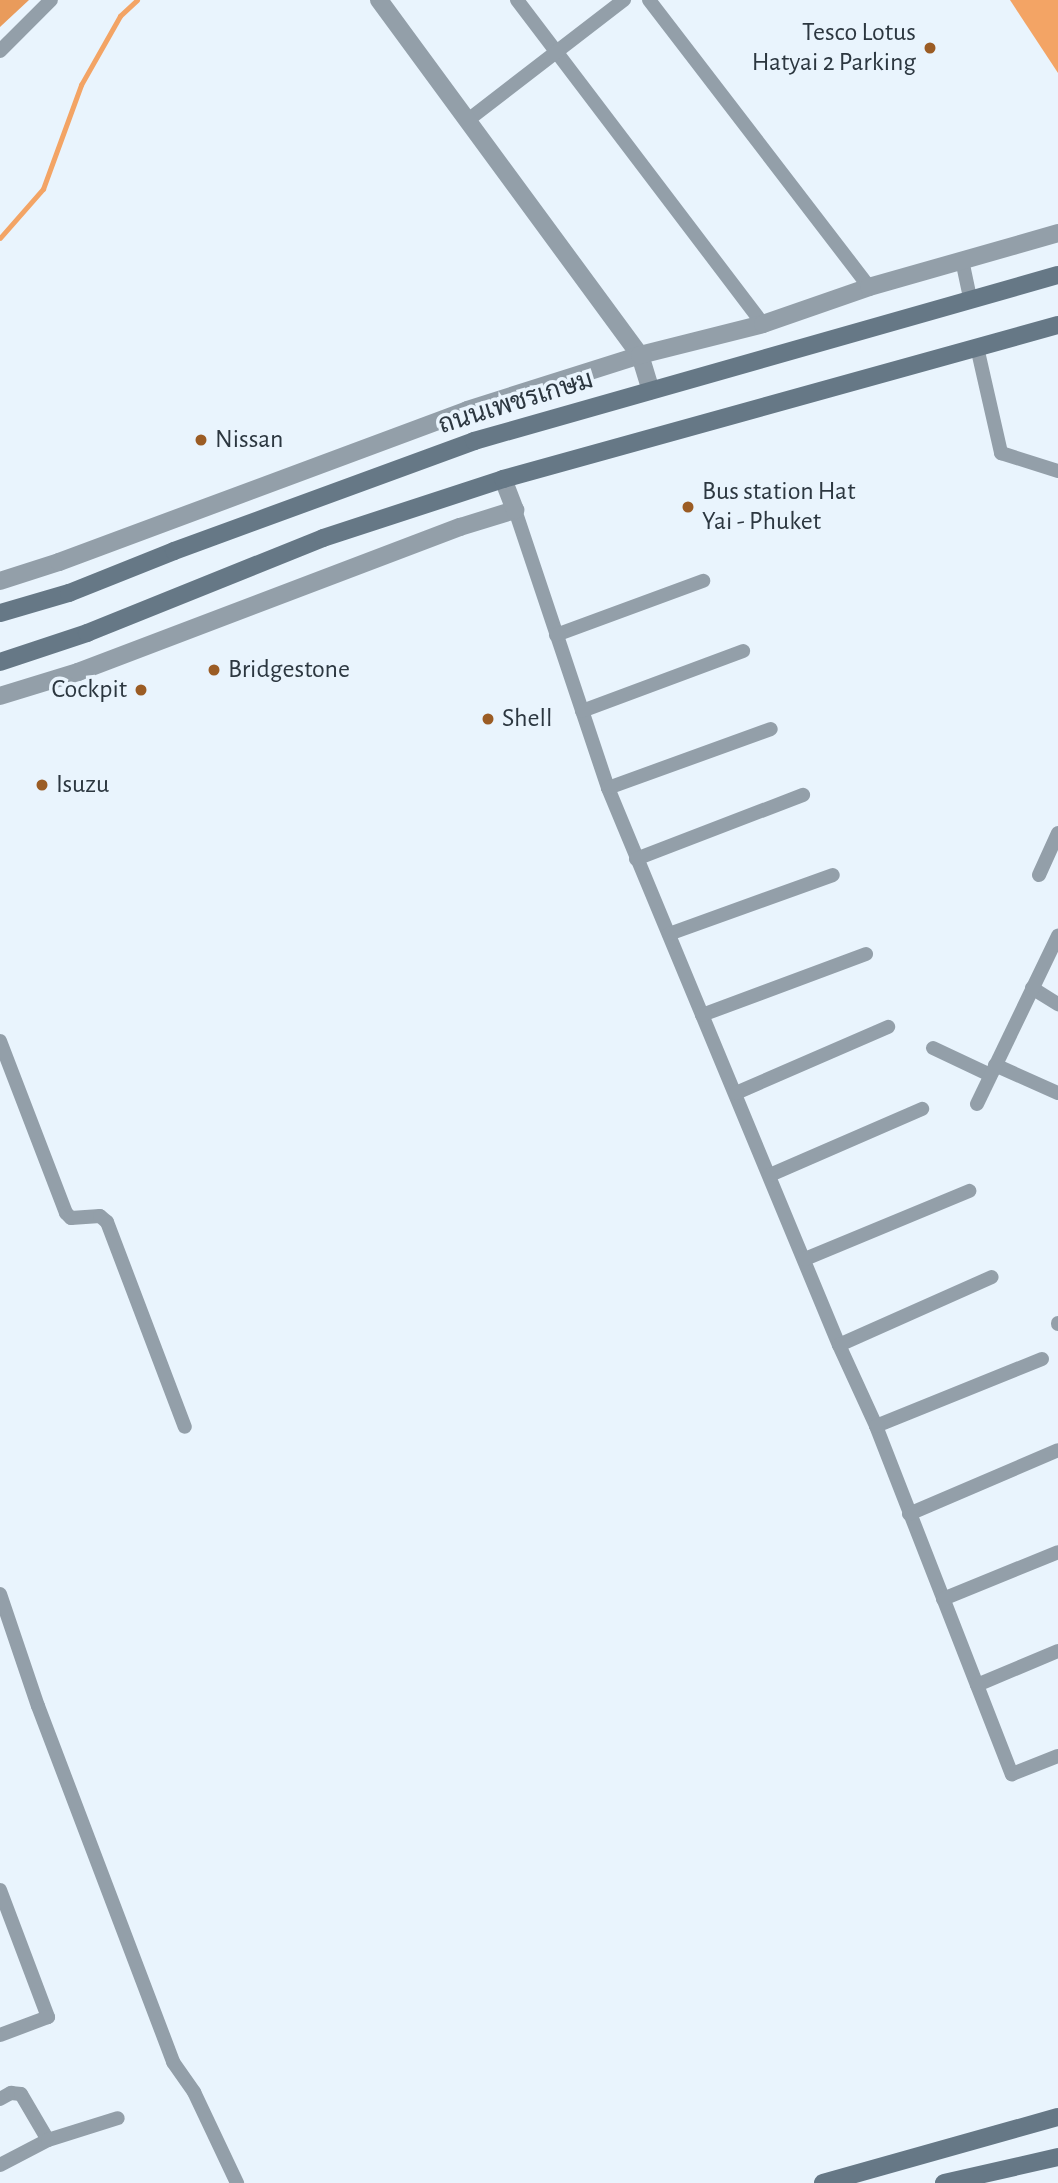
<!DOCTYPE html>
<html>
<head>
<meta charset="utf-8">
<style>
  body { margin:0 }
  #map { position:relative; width:1058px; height:2183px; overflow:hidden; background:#e9f4fd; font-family:"Alegreya Sans",Sarabun,sans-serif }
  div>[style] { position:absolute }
  .forest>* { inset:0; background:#e99b5b }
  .water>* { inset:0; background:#f3a465 }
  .stream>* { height:4.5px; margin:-2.25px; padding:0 2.25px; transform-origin:2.25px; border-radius:2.25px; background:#f3a465 }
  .minor>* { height:14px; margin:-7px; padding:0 7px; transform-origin:7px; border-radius:7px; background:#939fa9 }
  .tertiary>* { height:18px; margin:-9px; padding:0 9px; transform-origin:9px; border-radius:9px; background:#939fa9 }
  .secondary>* { height:18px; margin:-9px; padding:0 9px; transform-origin:9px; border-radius:9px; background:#667886 }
  .dots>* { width:19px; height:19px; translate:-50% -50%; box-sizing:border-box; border:4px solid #e9f4fd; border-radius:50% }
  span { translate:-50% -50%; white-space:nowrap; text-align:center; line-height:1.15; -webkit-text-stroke:7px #e9f4fd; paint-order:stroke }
  .poi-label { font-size:26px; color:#2c3740 }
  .right { translate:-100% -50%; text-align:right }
  .left { translate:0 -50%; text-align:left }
  .street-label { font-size:26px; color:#2c3740 }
</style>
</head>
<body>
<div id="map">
  <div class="forest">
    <i style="clip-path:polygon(0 0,29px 0,0 27px)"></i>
  </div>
  <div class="water">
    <i style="clip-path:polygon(1010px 0,1058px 0,1058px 73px)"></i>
  </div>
  <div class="stream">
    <i style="left:0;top:238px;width:65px;rotate:-48.7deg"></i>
    <i style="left:43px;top:189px;width:111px;rotate:-69.9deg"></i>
    <i style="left:81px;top:85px;width:79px;rotate:-60.5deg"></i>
    <i style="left:120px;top:16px;width:23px;rotate:-43deg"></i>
  </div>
  <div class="minor">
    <i style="left:517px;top:0;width:407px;rotate:52.8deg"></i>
    <i style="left:649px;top:0;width:362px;rotate:52.5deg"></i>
    <i style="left:0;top:51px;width:72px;rotate:-45deg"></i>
    <i style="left:468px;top:120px;width:197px;rotate:-37.6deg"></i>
    <i style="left:962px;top:260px;width:40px;rotate:78deg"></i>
    <i style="left:977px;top:347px;width:109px;rotate:77.2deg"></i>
    <i style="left:1001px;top:453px;width:60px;rotate:17.5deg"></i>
    <i style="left:515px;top:510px;width:293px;rotate:71.5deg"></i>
    <i style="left:608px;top:788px;width:603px;rotate:67.48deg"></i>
    <i style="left:839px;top:1345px;width:89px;rotate:65.4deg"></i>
    <i style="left:876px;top:1426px;width:374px;rotate:68.7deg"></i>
    <i style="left:1012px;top:1774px;width:49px;rotate:-21.4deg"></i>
    <i style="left:556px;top:635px;width:157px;rotate:-20.2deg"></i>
    <i style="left:582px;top:711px;width:172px;rotate:-20.4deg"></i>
    <i style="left:608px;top:788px;width:173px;rotate:-19.9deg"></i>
    <i style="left:636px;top:859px;width:179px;rotate:-21deg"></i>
    <i style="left:1039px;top:875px;width:46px;rotate:-65.7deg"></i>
    <i style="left:669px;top:934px;width:174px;rotate:-19.8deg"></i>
    <i style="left:1032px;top:988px;width:31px;rotate:32deg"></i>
    <i style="left:702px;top:1015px;width:175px;rotate:-20.4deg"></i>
    <i style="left:0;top:1041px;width:184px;rotate:69deg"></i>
    <i style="left:66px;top:1213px;width:7px;rotate:45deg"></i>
    <i style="left:71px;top:1218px;width:29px;rotate:-4deg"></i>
    <i style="left:100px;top:1216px;width:9px;rotate:41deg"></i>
    <i style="left:107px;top:1222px;width:219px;rotate:69.2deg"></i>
    <i style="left:933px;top:1048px;width:63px;rotate:25.3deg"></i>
    <i style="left:995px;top:1065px;width:69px;rotate:24deg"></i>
    <i style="left:736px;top:1093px;width:166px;rotate:-23.5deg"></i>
    <i style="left:977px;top:1104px;width:187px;rotate:-64.3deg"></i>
    <i style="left:770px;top:1175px;width:166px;rotate:-23.5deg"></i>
    <i style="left:805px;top:1259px;width:178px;rotate:-22.5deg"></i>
    <i style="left:1058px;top:1324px;width:1px;rotate:-90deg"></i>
    <i style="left:839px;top:1345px;width:167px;rotate:-24deg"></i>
    <i style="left:876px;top:1426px;width:179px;rotate:-22deg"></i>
    <i style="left:909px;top:1514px;width:162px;rotate:-23.2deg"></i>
    <i style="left:0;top:1594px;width:118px;rotate:71.3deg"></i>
    <i style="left:38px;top:1706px;width:381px;rotate:69.2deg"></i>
    <i style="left:173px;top:2062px;width:37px;rotate:55deg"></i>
    <i style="left:194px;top:2092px;width:101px;rotate:64.7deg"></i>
    <i style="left:943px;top:1599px;width:124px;rotate:-22.2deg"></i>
    <i style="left:977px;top:1685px;width:88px;rotate:-22.8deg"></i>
    <i style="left:0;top:1890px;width:136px;rotate:69.3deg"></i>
    <i style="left:48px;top:2017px;width:51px;rotate:159.4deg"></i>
    <i style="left:0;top:2099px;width:13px;rotate:-29deg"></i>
    <i style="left:11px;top:2093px;width:10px;rotate:6deg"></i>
    <i style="left:21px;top:2094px;width:53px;rotate:59.6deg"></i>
    <i style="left:0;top:2165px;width:54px;rotate:-27.5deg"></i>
    <i style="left:48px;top:2140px;width:73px;rotate:-17.4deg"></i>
  </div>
  <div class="tertiary">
    <i style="left:379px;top:0;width:441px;rotate:53.7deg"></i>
    <i style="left:640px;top:355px;width:37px;rotate:73deg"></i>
    <i style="left:0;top:581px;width:62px;rotate:-17.9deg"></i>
    <i style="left:59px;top:562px;width:435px;rotate:-20.4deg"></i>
    <i style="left:467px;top:410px;width:182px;rotate:-17.6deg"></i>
    <i style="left:640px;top:355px;width:127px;rotate:-14.1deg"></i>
    <i style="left:763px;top:324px;width:112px;rotate:-19.2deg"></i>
    <i style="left:869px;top:287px;width:197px;rotate:-15.9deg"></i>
    <i style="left:0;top:696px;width:82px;rotate:-17.1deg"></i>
    <i style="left:78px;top:672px;width:409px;rotate:-20.8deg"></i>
    <i style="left:460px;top:527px;width:58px;rotate:-17.2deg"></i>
    <i style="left:515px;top:510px;width:33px;rotate:-111deg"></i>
  </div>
  <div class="secondary">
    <i style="left:0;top:613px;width:72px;rotate:-16.2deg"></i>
    <i style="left:69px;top:593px;width:113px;rotate:-21.8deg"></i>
    <i style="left:174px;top:551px;width:320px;rotate:-20.1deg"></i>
    <i style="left:474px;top:441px;width:607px;rotate:-15.87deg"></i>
    <i style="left:0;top:662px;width:92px;rotate:-18.4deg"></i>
    <i style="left:87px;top:633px;width:254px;rotate:-21.9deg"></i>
    <i style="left:323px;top:538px;width:189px;rotate:-18.1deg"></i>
    <i style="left:503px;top:479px;width:576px;rotate:-15.51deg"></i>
    <i style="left:823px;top:2183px;width:244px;rotate:-15.7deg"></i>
    <i style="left:944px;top:2183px;width:117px;rotate:-12.8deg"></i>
  </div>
  <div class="dots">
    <i style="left:930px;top:48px;background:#9b5c24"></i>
    <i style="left:201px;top:440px;background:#9b5c24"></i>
    <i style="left:688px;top:507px;background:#9b5c24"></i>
    <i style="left:214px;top:670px;background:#9b5c24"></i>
    <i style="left:141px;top:690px;background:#9b5c24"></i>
    <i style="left:488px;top:719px;background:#9b5c24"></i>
    <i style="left:42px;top:785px;background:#9b5c24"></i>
  </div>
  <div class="poi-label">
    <span class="right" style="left:916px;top:48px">Tesco Lotus<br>Hatyai 2 Parking</span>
    <span class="left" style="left:215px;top:440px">Nissan</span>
    <span class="left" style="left:702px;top:507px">Bus station Hat<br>Yai - Phuket</span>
    <span class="left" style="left:228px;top:670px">Bridgestone</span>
    <span class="right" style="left:127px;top:690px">Cockpit</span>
    <span class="left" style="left:502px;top:719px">Shell</span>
    <span class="left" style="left:56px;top:785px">Isuzu</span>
  </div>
  <div class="street-label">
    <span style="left:516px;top:403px;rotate:-17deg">ถนนเพชรเกษม</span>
  </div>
</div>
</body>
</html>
